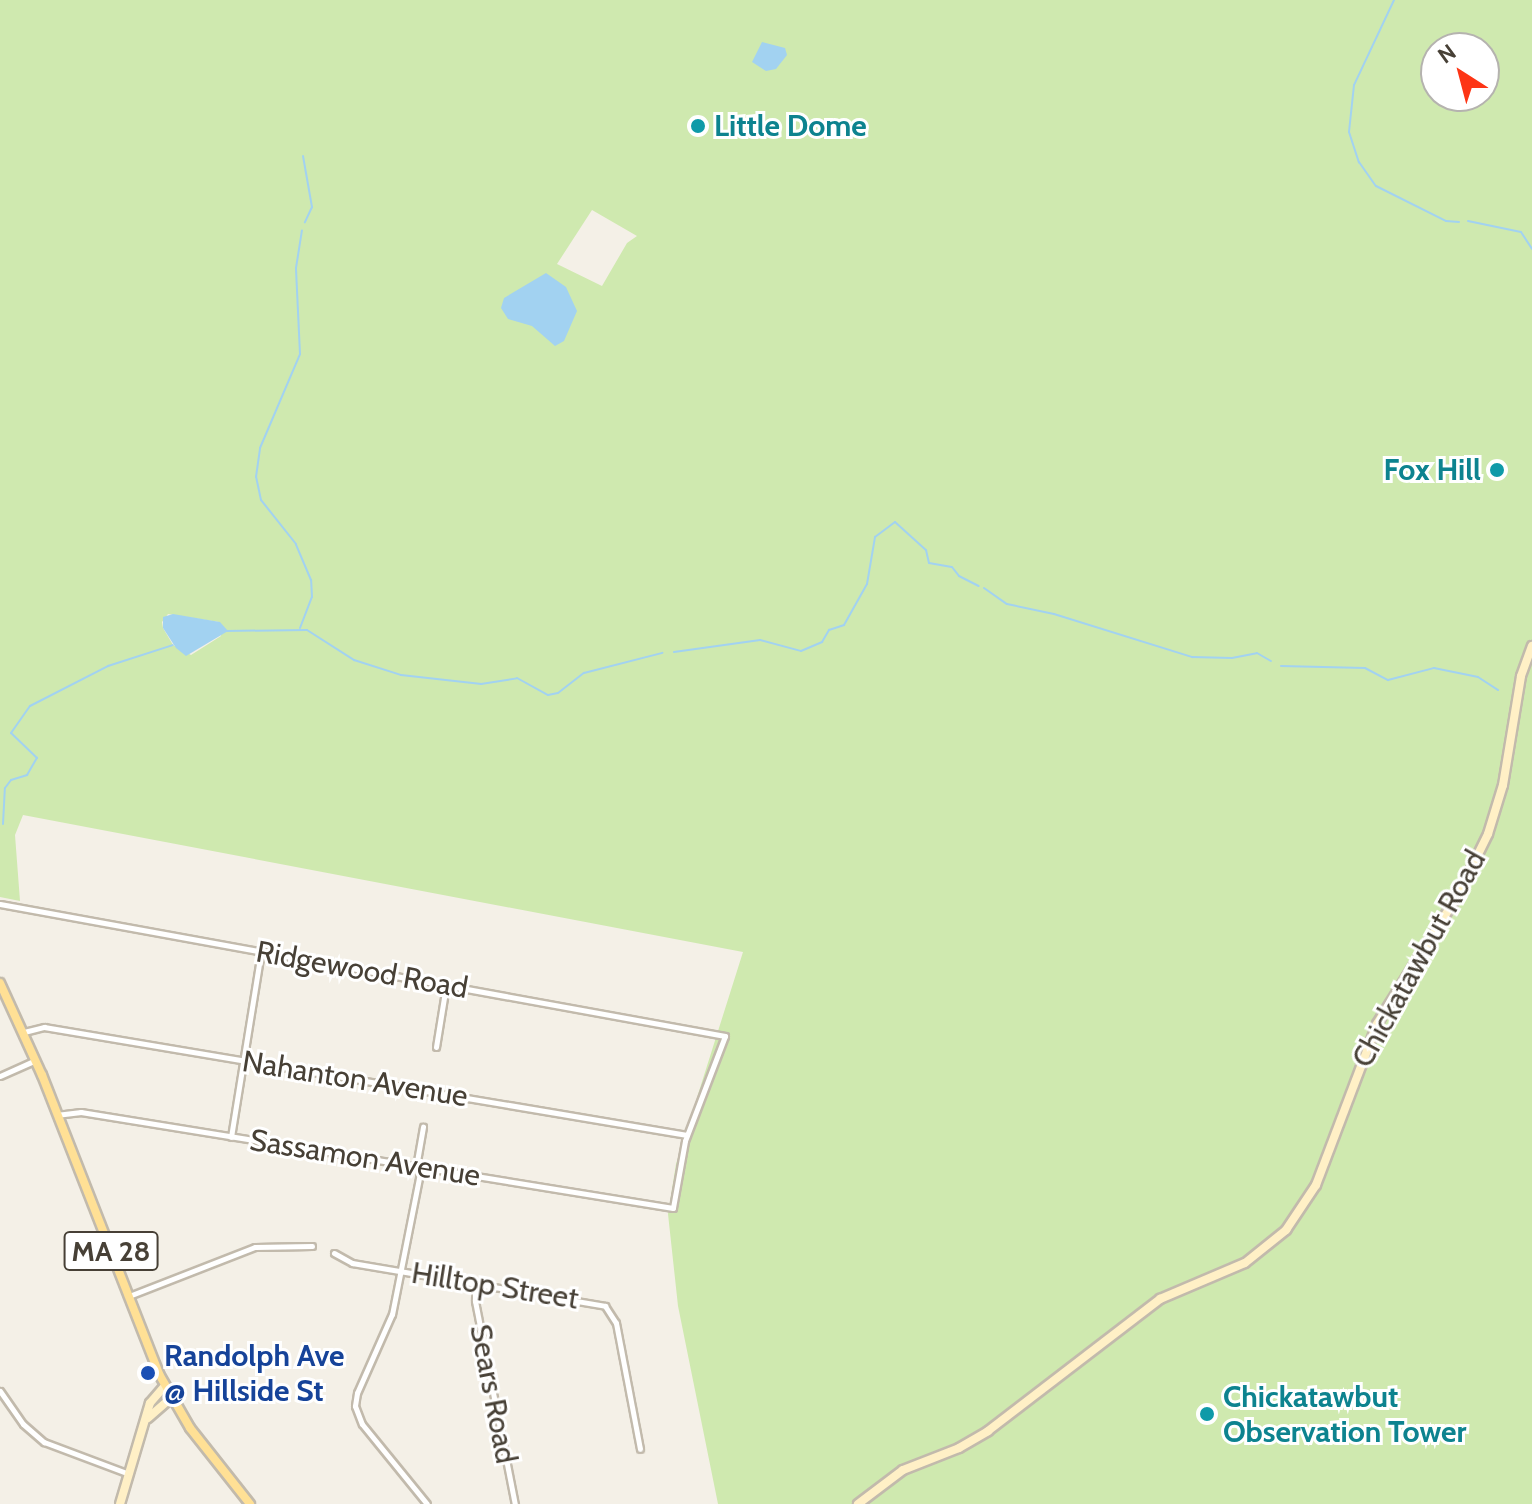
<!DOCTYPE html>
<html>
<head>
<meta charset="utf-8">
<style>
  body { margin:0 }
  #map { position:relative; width:1532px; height:1504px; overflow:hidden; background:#f4f0e7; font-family:Cabin,sans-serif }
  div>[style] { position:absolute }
  .green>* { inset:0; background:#cfe9af }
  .water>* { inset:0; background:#a2d2f1 }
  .stream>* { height:2px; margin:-1px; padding:0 1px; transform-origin:1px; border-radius:1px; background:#a2d2f1 }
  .roads { filter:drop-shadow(2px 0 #c2baac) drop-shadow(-2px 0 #c2baac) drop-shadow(0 2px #c2baac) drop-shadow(0 -2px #c2baac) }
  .street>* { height:5px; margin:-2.5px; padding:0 2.5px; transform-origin:2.5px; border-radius:2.5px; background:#fff }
  .secondary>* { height:8px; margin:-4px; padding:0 4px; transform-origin:4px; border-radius:4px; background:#fff0c6 }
  .primary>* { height:8px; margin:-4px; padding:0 4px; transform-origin:4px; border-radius:4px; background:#ffe095 }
  .dots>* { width:22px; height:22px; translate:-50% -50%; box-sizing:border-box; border:4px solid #fff; border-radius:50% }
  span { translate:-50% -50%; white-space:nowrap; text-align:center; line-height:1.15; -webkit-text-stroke:6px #fff; paint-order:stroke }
  .shield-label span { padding:2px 6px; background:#fff; border:2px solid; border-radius:6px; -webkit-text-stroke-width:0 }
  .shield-label { font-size:28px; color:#474036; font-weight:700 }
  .culture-label { font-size:30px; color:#0d838f; font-weight:700 }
  .left { translate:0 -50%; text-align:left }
  .right { translate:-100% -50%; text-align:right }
  .street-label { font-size:30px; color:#474036 }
  .transit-label { font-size:30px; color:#164399; font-weight:700 }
  .north { position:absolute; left:1420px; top:32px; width:80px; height:80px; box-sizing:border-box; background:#fff; border:2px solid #b5b3af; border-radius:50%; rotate:324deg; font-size:22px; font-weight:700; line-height:32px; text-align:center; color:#474036 }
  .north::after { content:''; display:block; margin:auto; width:28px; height:36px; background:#fd3515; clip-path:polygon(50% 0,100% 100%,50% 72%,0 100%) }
</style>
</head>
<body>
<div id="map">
  <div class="green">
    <i style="clip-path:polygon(evenodd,0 0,1532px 0,1532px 1504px,718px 1504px,678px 1306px,668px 1214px,676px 1164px,743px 952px,23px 815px,15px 835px,20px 901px,0 897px,0 0,1436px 48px,1484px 48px,1484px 96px,1436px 96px,1436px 48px,0 0,592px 210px,637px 236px,627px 243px,602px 286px,557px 264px,592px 210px,0 0,168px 614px,219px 622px,221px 636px,191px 655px,173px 645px,163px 628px,162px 622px,168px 614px)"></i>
  </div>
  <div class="water">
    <i style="clip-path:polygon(762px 42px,785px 48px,787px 55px,776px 69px,766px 71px,752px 62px)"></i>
    <i style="clip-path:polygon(546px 273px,566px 287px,577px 311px,564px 341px,555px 346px,532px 326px,508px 319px,501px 308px,504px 298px)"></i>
    <i style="clip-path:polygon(173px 614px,220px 622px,228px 631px,186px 656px,176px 648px,163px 628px,163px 617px)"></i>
  </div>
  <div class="stream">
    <i style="left:1394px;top:0;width:94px;rotate:115.2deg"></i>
    <i style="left:1354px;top:85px;width:47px;rotate:96.1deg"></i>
    <i style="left:1349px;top:132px;width:32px;rotate:72deg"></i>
    <i style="left:1359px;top:162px;width:29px;rotate:55deg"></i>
    <i style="left:1376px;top:186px;width:78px;rotate:26.6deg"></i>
    <i style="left:1446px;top:221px;width:13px;rotate:4deg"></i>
    <i style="left:303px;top:156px;width:52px;rotate:80deg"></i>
    <i style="left:312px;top:207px;width:17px;rotate:115deg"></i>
    <i style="left:1468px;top:221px;width:54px;rotate:11.7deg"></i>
    <i style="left:1521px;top:232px;width:20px;rotate:57deg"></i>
    <i style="left:984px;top:588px;width:28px;rotate:35deg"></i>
    <i style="left:1007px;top:604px;width:48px;rotate:12deg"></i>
    <i style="left:1054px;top:614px;width:145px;rotate:17.3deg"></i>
    <i style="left:1192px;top:657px;width:40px;rotate:1.4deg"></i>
    <i style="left:1232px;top:658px;width:25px;rotate:-11deg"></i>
    <i style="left:1257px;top:653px;width:16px;rotate:30deg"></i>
    <i style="left:300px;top:628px;width:33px;rotate:-69deg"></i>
    <i style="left:312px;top:597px;width:17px;rotate:-93deg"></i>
    <i style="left:311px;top:580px;width:39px;rotate:-113deg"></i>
    <i style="left:296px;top:544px;width:56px;rotate:-128.5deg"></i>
    <i style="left:261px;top:500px;width:24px;rotate:-102deg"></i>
    <i style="left:256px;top:477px;width:29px;rotate:-82deg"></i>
    <i style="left:260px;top:448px;width:102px;rotate:-66.9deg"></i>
    <i style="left:300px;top:354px;width:86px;rotate:-92.7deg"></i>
    <i style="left:296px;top:268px;width:38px;rotate:-81deg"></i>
    <i style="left:225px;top:631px;width:82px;rotate:-0.7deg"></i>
    <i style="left:307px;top:630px;width:56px;rotate:32.6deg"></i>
    <i style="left:354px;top:660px;width:49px;rotate:17.7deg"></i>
    <i style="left:401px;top:675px;width:81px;rotate:6.4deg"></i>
    <i style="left:481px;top:684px;width:36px;rotate:-9deg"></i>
    <i style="left:517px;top:678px;width:35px;rotate:29deg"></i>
    <i style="left:548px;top:695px;width:10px;rotate:-11deg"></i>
    <i style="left:558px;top:693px;width:33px;rotate:-38deg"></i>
    <i style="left:584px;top:673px;width:81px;rotate:-14.4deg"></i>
    <i style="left:674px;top:652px;width:87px;rotate:-7.9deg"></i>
    <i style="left:760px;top:640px;width:42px;rotate:15deg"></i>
    <i style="left:801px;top:651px;width:23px;rotate:-23deg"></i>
    <i style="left:822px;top:642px;width:14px;rotate:-60deg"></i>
    <i style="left:829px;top:630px;width:16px;rotate:-18deg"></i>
    <i style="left:844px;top:625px;width:47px;rotate:-60.7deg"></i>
    <i style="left:867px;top:584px;width:48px;rotate:-80.3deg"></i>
    <i style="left:875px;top:537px;width:25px;rotate:-37deg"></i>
    <i style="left:895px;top:522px;width:42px;rotate:42.1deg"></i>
    <i style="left:926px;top:550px;width:13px;rotate:77deg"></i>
    <i style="left:929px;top:563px;width:23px;rotate:10deg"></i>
    <i style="left:952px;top:567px;width:11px;rotate:52deg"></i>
    <i style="left:959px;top:576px;width:22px;rotate:27deg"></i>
    <i style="left:1281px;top:666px;width:84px;rotate:1.4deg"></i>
    <i style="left:1365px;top:668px;width:26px;rotate:28deg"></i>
    <i style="left:1388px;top:680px;width:48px;rotate:-14.6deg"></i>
    <i style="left:1434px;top:668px;width:45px;rotate:11.6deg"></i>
    <i style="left:1478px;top:677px;width:24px;rotate:33deg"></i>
    <i style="left:3px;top:824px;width:36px;rotate:-87deg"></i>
    <i style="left:5px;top:788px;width:10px;rotate:-53deg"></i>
    <i style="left:11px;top:780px;width:17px;rotate:-17deg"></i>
    <i style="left:27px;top:775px;width:20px;rotate:-60deg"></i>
    <i style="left:37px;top:758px;width:36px;rotate:-136deg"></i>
    <i style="left:11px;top:733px;width:33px;rotate:-55deg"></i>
    <i style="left:30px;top:706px;width:88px;rotate:-27.1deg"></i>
    <i style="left:108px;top:666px;width:68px;rotate:-17.9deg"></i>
  </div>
  <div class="roads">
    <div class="street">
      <i style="left:0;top:904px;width:737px;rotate:10.32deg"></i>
      <i style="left:725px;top:1036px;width:112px;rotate:110.9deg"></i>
      <i style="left:685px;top:1141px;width:68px;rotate:100.2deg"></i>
      <i style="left:673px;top:1208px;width:600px;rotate:-170.79deg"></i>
      <i style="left:81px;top:1112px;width:23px;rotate:173deg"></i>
      <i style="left:24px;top:1032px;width:21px;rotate:-14deg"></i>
      <i style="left:44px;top:1027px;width:652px;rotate:9.53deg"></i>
      <i style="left:436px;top:1047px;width:63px;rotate:-80.8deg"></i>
      <i style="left:0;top:1076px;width:39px;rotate:-24deg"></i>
      <i style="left:231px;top:1137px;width:187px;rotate:-80.8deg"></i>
      <i style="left:416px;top:1167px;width:41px;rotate:-80.1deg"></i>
      <i style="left:421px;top:1168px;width:149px;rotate:101.2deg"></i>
      <i style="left:392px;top:1314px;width:86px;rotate:113.9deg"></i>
      <i style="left:357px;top:1393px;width:13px;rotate:99deg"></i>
      <i style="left:355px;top:1406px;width:19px;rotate:69deg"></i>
      <i style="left:362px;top:1424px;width:103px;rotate:50.9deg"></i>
      <i style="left:334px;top:1253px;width:21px;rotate:29deg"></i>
      <i style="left:352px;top:1263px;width:257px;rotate:9.6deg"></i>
      <i style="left:605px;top:1306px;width:20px;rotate:57deg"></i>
      <i style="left:616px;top:1323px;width:128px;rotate:79.2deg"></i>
      <i style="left:475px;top:1283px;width:18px;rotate:90deg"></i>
      <i style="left:475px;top:1301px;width:207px;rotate:78.9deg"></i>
      <i style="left:129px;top:1296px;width:135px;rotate:-21.3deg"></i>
      <i style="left:255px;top:1247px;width:57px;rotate:-1deg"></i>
      <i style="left:0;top:1391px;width:40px;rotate:55.1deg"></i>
      <i style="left:23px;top:1424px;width:28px;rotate:41deg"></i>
      <i style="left:44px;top:1442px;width:91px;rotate:20.6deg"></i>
    </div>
    <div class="secondary">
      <i style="left:148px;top:1418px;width:30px;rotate:-41deg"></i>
      <i style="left:120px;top:1504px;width:105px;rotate:-73.5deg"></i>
      <i style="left:150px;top:1403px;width:23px;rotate:-49deg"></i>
      <i style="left:858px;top:1504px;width:56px;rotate:-37.1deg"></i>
      <i style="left:903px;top:1470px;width:60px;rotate:-21.4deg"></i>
      <i style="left:959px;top:1448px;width:34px;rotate:-30deg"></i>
      <i style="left:988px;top:1431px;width:217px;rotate:-37.5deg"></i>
      <i style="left:1160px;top:1299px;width:92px;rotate:-23deg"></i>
      <i style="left:1245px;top:1263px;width:53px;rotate:-38.8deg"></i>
      <i style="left:1286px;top:1230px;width:54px;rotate:-56.3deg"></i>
      <i style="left:1316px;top:1185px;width:172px;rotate:-69.2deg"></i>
      <i style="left:1377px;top:1024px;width:152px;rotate:-57.9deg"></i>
      <i style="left:1458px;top:895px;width:68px;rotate:-63.8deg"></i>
      <i style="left:1488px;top:834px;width:51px;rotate:-73deg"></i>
      <i style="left:1503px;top:785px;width:110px;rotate:-80.6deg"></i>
      <i style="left:1521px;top:676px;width:32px;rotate:-70deg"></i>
    </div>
    <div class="primary">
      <i style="left:0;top:983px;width:101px;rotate:65.5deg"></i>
      <i style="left:42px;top:1075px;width:321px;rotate:68.6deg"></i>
      <i style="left:159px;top:1374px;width:62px;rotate:60.1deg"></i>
      <i style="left:190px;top:1428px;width:97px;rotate:51.7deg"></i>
    </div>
  </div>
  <div class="dots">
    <i style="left:698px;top:126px;background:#0f9aa8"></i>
    <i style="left:1497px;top:470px;background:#0f9aa8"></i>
    <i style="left:148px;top:1373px;background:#1a4fb4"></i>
    <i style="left:1207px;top:1414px;background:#0f9aa8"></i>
  </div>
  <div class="shield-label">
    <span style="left:111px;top:1251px">MA 28</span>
  </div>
  <div class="culture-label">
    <span class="left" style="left:714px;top:126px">Little Dome</span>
    <span class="right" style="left:1481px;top:470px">Fox Hill</span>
    <span class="left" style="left:1223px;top:1414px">Chickatawbut<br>Observation Tower</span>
  </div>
  <div class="street-label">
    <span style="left:1419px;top:959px;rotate:-61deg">Chickatawbut Road</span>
    <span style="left:362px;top:970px;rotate:10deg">Ridgewood Road</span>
    <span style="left:355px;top:1079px;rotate:9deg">Nahanton Avenue</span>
    <span style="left:365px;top:1158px;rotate:9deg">Sassamon Avenue</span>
    <span style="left:495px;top:1286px;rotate:9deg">Hilltop Street</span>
    <span style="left:493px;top:1394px;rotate:79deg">Sears Road</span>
  </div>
  <div class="transit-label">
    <span class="left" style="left:164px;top:1373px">Randolph Ave<br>@ Hillside St</span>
  </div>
  <div class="north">N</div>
</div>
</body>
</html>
